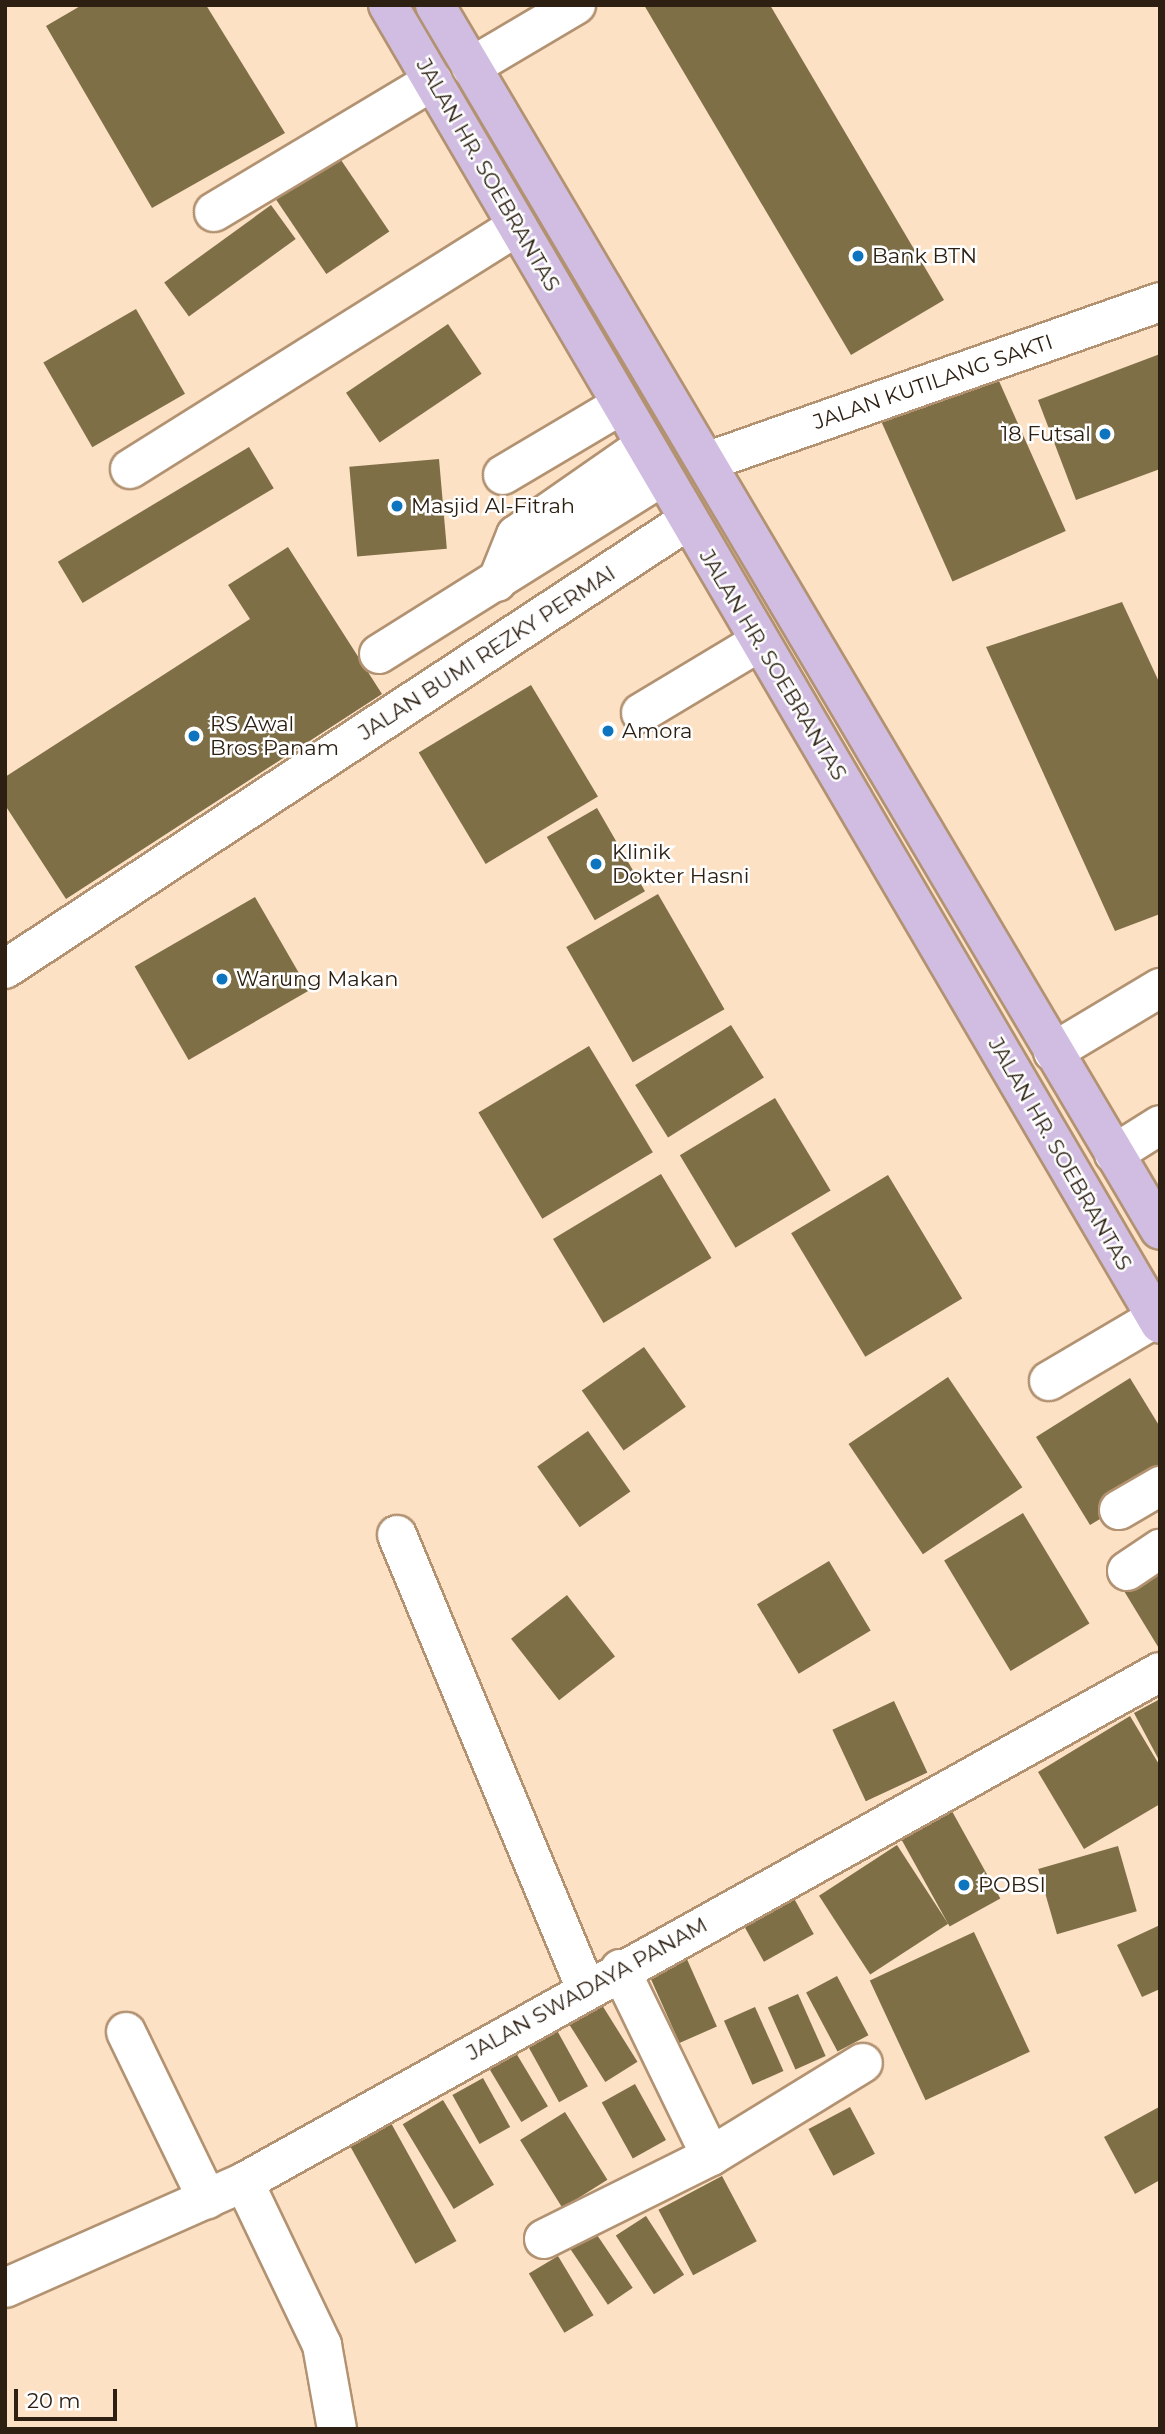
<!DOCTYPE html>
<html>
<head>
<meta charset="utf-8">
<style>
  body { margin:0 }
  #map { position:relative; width:1165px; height:2434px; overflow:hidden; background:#fce1c5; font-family:Montserrat,sans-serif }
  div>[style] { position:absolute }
  .building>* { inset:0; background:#7f6f47; transform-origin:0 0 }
  .roads { filter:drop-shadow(2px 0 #b29271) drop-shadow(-2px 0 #b29271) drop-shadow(0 2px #b29271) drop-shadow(0 -2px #b29271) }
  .minor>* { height:38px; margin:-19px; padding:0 19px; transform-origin:19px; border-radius:19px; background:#fff }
  .major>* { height:38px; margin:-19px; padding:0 19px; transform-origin:19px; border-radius:19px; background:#d0bde1 }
  .dots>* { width:19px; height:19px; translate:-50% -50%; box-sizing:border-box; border:4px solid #fff; border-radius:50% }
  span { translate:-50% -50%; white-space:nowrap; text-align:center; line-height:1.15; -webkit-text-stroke:5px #fff; paint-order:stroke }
  .street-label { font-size:21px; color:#2d2013 }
  .poi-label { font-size:21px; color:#2d2013 }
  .left { translate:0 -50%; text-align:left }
  .right { translate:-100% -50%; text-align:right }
  .frame { position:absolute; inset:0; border:7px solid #2d2013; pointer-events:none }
  .scale { position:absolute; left:14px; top:2389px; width:103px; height:32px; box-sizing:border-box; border:4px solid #2d2013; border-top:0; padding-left:9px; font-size:21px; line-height:24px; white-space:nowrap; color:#2d2013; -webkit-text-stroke:5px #fff; paint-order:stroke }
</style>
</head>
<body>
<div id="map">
  <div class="building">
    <i style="clip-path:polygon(82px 5px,206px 5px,285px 133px,152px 208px,46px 26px)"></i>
    <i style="clip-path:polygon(644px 5px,770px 5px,944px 300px,851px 355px)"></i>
    <i style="left:339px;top:157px;width:90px;height:76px;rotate:56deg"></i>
    <i style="left:271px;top:205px;width:42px;height:132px;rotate:54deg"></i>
    <i style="left:136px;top:309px;width:98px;height:107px;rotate:60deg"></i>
    <i style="left:448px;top:324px;width:60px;height:123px;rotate:56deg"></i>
    <i style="clip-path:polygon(1160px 354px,1160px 469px,1076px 500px,1038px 400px)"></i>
    <i style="left:995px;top:372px;width:174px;height:124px;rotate:66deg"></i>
    <i style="left:249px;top:447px;width:48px;height:223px;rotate:59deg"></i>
    <i style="left:439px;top:459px;width:90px;height:90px;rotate:85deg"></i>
    <i style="clip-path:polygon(288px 547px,382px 694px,66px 899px,5px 805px,5px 777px,250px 619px,228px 585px)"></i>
    <i style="clip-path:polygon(1122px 602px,1160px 684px,1160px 914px,1115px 931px,986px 647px)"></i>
    <i style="left:531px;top:685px;width:130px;height:131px;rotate:59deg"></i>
    <i style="left:597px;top:808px;width:96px;height:58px;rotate:60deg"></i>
    <i style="left:658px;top:894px;width:133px;height:106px;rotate:60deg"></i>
    <i style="left:255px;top:897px;width:108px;height:139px;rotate:60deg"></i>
    <i style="left:731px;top:1025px;width:62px;height:113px;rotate:58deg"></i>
    <i style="left:589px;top:1046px;width:124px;height:129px;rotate:59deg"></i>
    <i style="left:775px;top:1098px;width:108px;height:111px;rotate:59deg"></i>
    <i style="left:661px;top:1174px;width:98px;height:126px;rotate:59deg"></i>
    <i style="left:888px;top:1175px;width:144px;height:113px;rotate:59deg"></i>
    <i style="left:644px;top:1347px;width:73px;height:76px;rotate:55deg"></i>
    <i style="left:948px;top:1377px;width:133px;height:120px;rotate:56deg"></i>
    <i style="clip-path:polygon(1130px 1378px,1160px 1427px,1160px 1483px,1090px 1525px,1036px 1437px)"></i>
    <i style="left:588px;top:1431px;width:74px;height:62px;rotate:55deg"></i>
    <i style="left:1023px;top:1513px;width:129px;height:92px;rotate:59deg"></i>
    <i style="left:829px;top:1561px;width:81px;height:84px;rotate:59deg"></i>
    <i style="clip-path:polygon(1160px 1569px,1160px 1650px,1124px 1591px)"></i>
    <i style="left:567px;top:1595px;width:78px;height:71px;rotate:52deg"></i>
    <i style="clip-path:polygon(1160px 1699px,1160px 1762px,1134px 1713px)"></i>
    <i style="left:894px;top:1701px;width:79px;height:68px;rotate:65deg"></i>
    <i style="clip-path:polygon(1130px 1716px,1160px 1766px,1160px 1804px,1084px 1849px,1038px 1772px)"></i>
    <i style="left:948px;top:1804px;width:108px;height:58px;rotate:61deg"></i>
    <i style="left:897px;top:1845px;width:94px;height:93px;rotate:57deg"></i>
    <i style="left:1118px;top:1846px;width:68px;height:83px;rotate:74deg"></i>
    <i style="left:791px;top:1893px;width:47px;height:57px;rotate:61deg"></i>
    <i style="clip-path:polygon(1160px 1925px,1160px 1989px,1142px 1997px,1117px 1945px)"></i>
    <i style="left:974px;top:1932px;width:132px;height:115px;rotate:65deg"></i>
    <i style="left:686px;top:1957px;width:76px;height:41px;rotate:66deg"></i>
    <i style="left:837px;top:1976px;width:67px;height:35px;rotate:62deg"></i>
    <i style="left:798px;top:1994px;width:68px;height:33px;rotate:66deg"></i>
    <i style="left:602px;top:2005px;width:67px;height:38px;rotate:58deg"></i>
    <i style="left:755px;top:2007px;width:70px;height:34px;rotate:66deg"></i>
    <i style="left:554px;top:2025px;width:70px;height:33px;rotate:61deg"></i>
    <i style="left:516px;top:2053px;width:62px;height:31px;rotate:59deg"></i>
    <i style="left:483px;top:2078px;width:56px;height:35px;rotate:61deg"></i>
    <i style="left:635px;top:2084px;width:64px;height:38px;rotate:61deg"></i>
    <i style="left:443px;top:2100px;width:99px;height:47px;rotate:59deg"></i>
    <i style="left:850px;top:2107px;width:53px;height:47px;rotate:62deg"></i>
    <i style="clip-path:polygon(1159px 2107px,1160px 2180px,1135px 2194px,1104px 2137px)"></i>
    <i style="left:565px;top:2112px;width:80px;height:53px;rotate:58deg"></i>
    <i style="left:391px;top:2123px;width:135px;height:47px;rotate:61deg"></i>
    <i style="left:722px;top:2176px;width:74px;height:72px;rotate:62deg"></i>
    <i style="left:646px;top:2216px;width:70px;height:36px;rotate:57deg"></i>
    <i style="left:593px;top:2229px;width:71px;height:30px;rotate:56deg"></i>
    <i style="left:558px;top:2256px;width:69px;height:34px;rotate:59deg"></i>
  </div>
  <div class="roads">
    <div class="minor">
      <i style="left:471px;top:67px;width:122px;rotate:-30.6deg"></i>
      <i style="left:214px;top:212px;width:255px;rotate:-30.9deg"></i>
      <i style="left:706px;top:462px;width:481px;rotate:-19.4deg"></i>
      <i style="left:130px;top:469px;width:457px;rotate:-32.1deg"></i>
      <i style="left:503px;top:475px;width:137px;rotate:-30.7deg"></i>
      <i style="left:497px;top:582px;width:51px;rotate:-68deg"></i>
      <i style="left:516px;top:535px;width:156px;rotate:-34.8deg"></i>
      <i style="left:379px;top:654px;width:333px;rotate:-32.1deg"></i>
      <i style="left:641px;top:713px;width:138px;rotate:-31deg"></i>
      <i style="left:5px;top:969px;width:816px;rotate:-33.3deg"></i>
      <i style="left:1053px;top:1052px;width:125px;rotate:-30.9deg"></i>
      <i style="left:1114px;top:1154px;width:54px;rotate:-32.2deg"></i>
      <i style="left:1049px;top:1381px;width:124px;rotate:-30.5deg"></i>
      <i style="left:1119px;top:1510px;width:48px;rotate:-30.3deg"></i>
      <i style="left:397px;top:1535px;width:493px;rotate:67.4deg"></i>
      <i style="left:1127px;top:1571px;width:40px;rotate:-34deg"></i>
      <i style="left:620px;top:1969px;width:208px;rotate:64.1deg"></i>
      <i style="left:126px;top:2032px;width:186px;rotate:64.1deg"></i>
      <i style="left:244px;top:2182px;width:181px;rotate:64.4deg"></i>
      <i style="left:322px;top:2345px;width:85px;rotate:79.9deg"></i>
      <i style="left:544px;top:2239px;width:186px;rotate:-26.4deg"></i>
      <i style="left:711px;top:2156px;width:178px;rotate:-31.5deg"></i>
      <i style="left:5px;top:2288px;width:261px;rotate:-23.9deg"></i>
      <i style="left:244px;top:2182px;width:1048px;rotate:-29.11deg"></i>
    </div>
    <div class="major">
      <i style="left:388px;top:5px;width:1528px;rotate:59.66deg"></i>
      <i style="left:435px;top:5px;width:1423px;rotate:59.38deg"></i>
    </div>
  </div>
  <div class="dots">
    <i style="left:858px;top:256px;background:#0d74bf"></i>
    <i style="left:1105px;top:434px;background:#0d74bf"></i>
    <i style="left:397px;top:506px;background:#0d74bf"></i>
    <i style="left:608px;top:731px;background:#0d74bf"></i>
    <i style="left:194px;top:736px;background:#0d74bf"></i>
    <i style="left:596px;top:864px;background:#0d74bf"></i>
    <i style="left:222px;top:979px;background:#0d74bf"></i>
    <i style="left:964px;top:1885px;background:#0d74bf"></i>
  </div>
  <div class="street-label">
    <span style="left:488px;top:175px;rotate:60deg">JALAN HR. SOEBRANTAS</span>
    <span style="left:933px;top:382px;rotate:-19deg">JALAN KUTILANG SAKTI</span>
    <span style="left:487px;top:653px;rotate:-33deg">JALAN BUMI REZKY PERMAI</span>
    <span style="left:773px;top:665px;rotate:59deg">JALAN HR. SOEBRANTAS</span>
    <span style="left:1060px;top:1154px;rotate:60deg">JALAN HR. SOEBRANTAS</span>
    <span style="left:587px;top:1989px;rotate:-29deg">JALAN SWADAYA PANAM</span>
  </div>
  <div class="poi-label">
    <span class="left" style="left:872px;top:256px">Bank BTN</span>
    <span class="right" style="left:1091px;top:434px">18 Futsal</span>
    <span class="left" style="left:411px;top:506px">Masjid Al-Fitrah</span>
    <span class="left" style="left:210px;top:736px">RS Awal<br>Bros Panam</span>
    <span class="left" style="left:622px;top:731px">Amora</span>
    <span class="left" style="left:612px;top:864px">Klinik<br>Dokter Hasni</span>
    <span class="left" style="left:236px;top:979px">Warung Makan</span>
    <span class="left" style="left:978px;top:1885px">POBSI</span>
  </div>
  <div class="frame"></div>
  <div class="scale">20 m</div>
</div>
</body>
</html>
